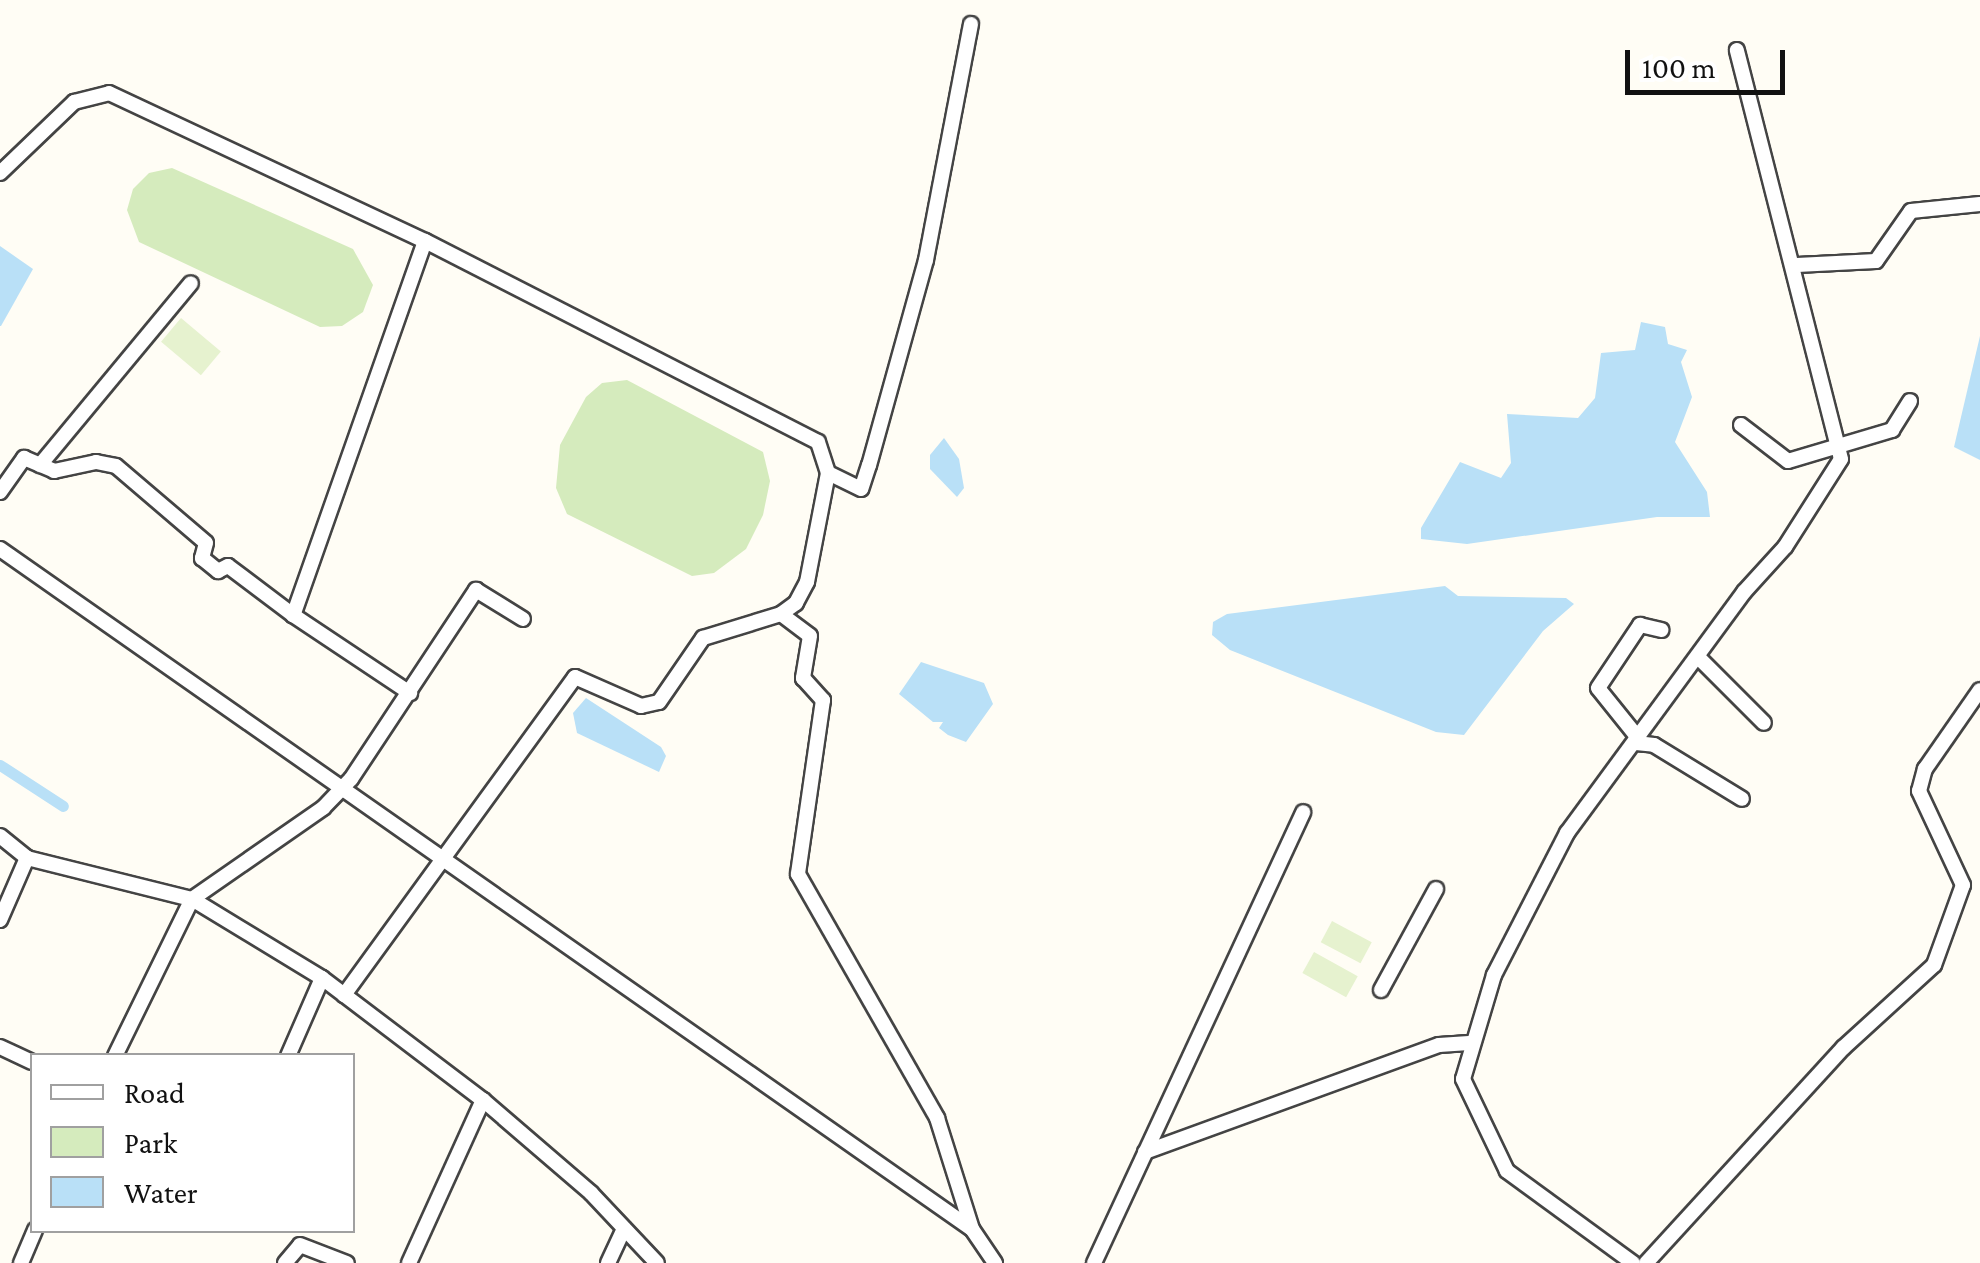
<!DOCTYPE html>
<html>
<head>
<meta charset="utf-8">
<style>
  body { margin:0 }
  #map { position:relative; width:1980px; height:1263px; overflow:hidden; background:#fffdf5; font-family:"Crimson Pro",serif }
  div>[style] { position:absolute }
  .green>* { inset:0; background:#d5ebbd }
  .pitch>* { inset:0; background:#e6f2cf; transform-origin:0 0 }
  .water>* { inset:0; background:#b9e0f7 }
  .canal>* { height:11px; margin:-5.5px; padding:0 5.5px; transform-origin:5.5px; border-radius:5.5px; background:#b9e0f7 }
  .roads { filter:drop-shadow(2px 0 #444) drop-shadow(-2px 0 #444) drop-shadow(0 2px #444) drop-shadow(0 -2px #444) }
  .minor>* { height:14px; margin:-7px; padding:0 7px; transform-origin:7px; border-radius:7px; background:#fff }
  span { translate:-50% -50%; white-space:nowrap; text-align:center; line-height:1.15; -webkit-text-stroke:10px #fff; paint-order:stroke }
  .legend { position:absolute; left:30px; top:1053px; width:325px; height:180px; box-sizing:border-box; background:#fff; border:2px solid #a0a0a0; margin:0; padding:12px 18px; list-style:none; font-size:30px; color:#111 }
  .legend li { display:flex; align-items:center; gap:20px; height:50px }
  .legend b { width:50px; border:2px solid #a0a0a0 }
  .scale { position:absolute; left:1625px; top:50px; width:160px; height:45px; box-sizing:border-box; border:5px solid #111; border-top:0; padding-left:12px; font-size:30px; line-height:35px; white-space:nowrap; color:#111; -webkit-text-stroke:8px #fff; paint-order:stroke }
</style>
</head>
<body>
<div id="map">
  <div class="green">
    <i style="clip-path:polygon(172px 168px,353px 249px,373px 285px,363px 312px,342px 326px,320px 327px,139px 242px,127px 210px,133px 189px,149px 173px)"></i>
    <i style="clip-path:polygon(627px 380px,763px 452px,770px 481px,763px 515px,746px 549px,714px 573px,692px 576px,567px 514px,556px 488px,560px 445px,586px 397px,602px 383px)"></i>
  </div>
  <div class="pitch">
    <i style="left:181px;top:318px;width:52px;height:31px;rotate:40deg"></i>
    <i style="left:1332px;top:921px;width:45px;height:24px;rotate:28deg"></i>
    <i style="left:1314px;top:952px;width:50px;height:24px;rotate:29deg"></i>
  </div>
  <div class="water">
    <i style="clip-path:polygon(0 246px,33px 269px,1px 326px,0 326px)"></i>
    <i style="clip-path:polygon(1641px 322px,1665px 327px,1668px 344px,1687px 350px,1681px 362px,1692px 397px,1675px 442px,1707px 492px,1710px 517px,1657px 517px,1467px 544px,1421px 539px,1421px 528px,1460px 462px,1501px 478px,1511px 463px,1507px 414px,1578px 418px,1595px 398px,1601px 353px,1635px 350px)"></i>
    <i style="clip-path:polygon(1980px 336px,1980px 460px,1954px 447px)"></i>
    <i style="clip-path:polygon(944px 438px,959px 459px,964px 488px,957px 497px,930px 469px,930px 455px)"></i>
    <i style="clip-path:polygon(1445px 586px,1458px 596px,1566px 598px,1574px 604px,1543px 631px,1464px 735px,1436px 732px,1230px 650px,1212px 635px,1213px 622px,1227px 614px)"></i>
    <i style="clip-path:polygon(921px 662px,984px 683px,993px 704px,966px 742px,948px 735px,939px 728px,943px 722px,933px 722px,899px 694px)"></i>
    <i style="clip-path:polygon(586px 698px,661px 747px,666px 756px,659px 772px,577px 733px,573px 713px)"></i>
  </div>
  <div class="canal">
    <i style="left:0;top:765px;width:75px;rotate:33.1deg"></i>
  </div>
  <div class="roads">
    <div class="minor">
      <i style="left:971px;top:24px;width:240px;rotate:100.8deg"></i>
      <i style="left:926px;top:260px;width:213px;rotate:105.5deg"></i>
      <i style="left:869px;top:465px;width:25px;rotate:108deg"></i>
      <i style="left:861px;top:489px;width:37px;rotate:-154deg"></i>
      <i style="left:828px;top:473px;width:111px;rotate:100.9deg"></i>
      <i style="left:807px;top:582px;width:24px;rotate:118deg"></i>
      <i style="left:796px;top:603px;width:19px;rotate:144deg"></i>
      <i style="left:781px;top:614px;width:36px;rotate:37deg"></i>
      <i style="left:810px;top:636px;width:43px;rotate:99.5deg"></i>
      <i style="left:803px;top:678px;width:30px;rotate:48deg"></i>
      <i style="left:823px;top:700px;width:176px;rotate:98.2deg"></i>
      <i style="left:798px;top:874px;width:281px;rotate:60.3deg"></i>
      <i style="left:937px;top:1118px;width:116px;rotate:72.5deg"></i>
      <i style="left:972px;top:1229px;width:41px;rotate:55.9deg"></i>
      <i style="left:0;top:173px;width:103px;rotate:-43.8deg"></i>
      <i style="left:74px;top:102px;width:36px;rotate:-14deg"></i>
      <i style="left:109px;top:93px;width:349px;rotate:25.1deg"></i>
      <i style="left:425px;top:241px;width:397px;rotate:109.4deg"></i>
      <i style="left:293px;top:615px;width:141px;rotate:33.7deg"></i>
      <i style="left:425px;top:241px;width:441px;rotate:27.1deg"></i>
      <i style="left:818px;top:442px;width:33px;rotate:72deg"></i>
      <i style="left:1797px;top:265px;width:79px;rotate:-2.9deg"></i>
      <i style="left:1876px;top:261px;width:61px;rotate:-55deg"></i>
      <i style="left:1911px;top:211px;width:69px;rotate:-5.8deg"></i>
      <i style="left:1741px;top:425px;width:59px;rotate:37.5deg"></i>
      <i style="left:1788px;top:461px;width:109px;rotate:-16.6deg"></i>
      <i style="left:1892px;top:430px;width:34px;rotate:-58deg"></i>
      <i style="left:40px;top:465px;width:236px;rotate:-50.3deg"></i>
      <i style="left:0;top:492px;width:42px;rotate:-54.8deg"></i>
      <i style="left:24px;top:458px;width:33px;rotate:23deg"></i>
      <i style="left:54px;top:471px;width:43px;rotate:-12.1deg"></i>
      <i style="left:96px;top:462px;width:20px;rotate:11deg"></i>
      <i style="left:116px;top:466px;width:118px;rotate:40.5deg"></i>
      <i style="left:206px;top:543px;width:16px;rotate:105deg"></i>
      <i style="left:202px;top:558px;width:21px;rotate:39deg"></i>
      <i style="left:218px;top:571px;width:11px;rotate:-27deg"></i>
      <i style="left:228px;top:566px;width:81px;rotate:37deg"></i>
      <i style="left:0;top:549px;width:1186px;rotate:34.98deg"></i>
      <i style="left:1698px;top:657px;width:93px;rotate:45deg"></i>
      <i style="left:1639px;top:739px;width:65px;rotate:-128.8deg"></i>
      <i style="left:1598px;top:688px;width:76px;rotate:-56.3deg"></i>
      <i style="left:1640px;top:625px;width:22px;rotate:13deg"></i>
      <i style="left:1636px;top:743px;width:18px;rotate:6deg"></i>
      <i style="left:1654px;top:745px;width:103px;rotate:31.5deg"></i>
      <i style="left:0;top:836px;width:35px;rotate:39deg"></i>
      <i style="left:27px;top:858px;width:170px;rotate:14deg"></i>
      <i style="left:192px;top:899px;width:152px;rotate:31.3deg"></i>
      <i style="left:322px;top:978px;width:202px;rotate:37.2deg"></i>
      <i style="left:483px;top:1100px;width:143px;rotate:40.7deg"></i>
      <i style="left:591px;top:1193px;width:96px;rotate:46.7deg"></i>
      <i style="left:0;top:920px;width:68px;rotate:-66.5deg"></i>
      <i style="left:1381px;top:990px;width:115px;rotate:-61.4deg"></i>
      <i style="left:344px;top:995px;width:393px;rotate:-54deg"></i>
      <i style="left:575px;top:677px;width:72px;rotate:23.7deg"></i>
      <i style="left:641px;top:706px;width:18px;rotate:-13deg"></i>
      <i style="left:659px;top:702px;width:78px;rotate:-55.5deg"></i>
      <i style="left:703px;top:638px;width:82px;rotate:-17.1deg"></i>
      <i style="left:0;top:1047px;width:35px;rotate:25deg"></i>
      <i style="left:115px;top:1056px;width:175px;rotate:-63.9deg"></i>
      <i style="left:192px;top:899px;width:160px;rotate:-34.8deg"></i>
      <i style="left:323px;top:808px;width:40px;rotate:-46deg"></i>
      <i style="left:351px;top:779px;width:227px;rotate:-56.5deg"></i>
      <i style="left:476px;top:590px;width:55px;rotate:31.7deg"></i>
      <i style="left:288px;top:1056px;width:85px;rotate:-66.4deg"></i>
      <i style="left:1145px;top:1152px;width:313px;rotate:-20deg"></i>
      <i style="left:1439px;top:1045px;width:30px;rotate:-4deg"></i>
      <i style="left:21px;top:1263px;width:36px;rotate:-67deg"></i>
      <i style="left:285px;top:1263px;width:23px;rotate:-50deg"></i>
      <i style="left:300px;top:1245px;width:50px;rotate:21deg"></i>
      <i style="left:409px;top:1263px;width:179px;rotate:-65.6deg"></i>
      <i style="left:608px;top:1263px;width:38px;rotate:-65deg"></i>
      <i style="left:1094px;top:1263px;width:497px;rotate:-65.1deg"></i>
      <i style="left:1633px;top:1263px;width:156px;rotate:-143.9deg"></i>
      <i style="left:1507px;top:1171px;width:102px;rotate:-115.6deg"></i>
      <i style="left:1463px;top:1079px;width:109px;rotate:-73.4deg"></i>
      <i style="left:1494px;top:975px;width:160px;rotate:-62.8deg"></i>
      <i style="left:1567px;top:833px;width:299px;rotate:-53.7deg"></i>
      <i style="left:1744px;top:592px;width:61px;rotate:-47.7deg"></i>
      <i style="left:1785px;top:547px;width:104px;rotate:-57.5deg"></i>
      <i style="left:1841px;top:459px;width:422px;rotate:-104.3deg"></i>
      <i style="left:1646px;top:1263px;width:292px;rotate:-47.5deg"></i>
      <i style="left:1843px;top:1048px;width:123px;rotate:-42.4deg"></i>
      <i style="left:1934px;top:965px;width:85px;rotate:-70.1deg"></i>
      <i style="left:1963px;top:885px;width:104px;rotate:-115.1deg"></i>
      <i style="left:1919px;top:791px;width:23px;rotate:-75deg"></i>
      <i style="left:1925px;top:769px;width:96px;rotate:-55.2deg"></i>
    </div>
  </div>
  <ul class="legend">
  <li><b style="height:12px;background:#fff"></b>Road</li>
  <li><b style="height:28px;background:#d5ebbd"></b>Park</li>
  <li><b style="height:28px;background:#b9e0f7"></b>Water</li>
  </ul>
  <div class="scale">100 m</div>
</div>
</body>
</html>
